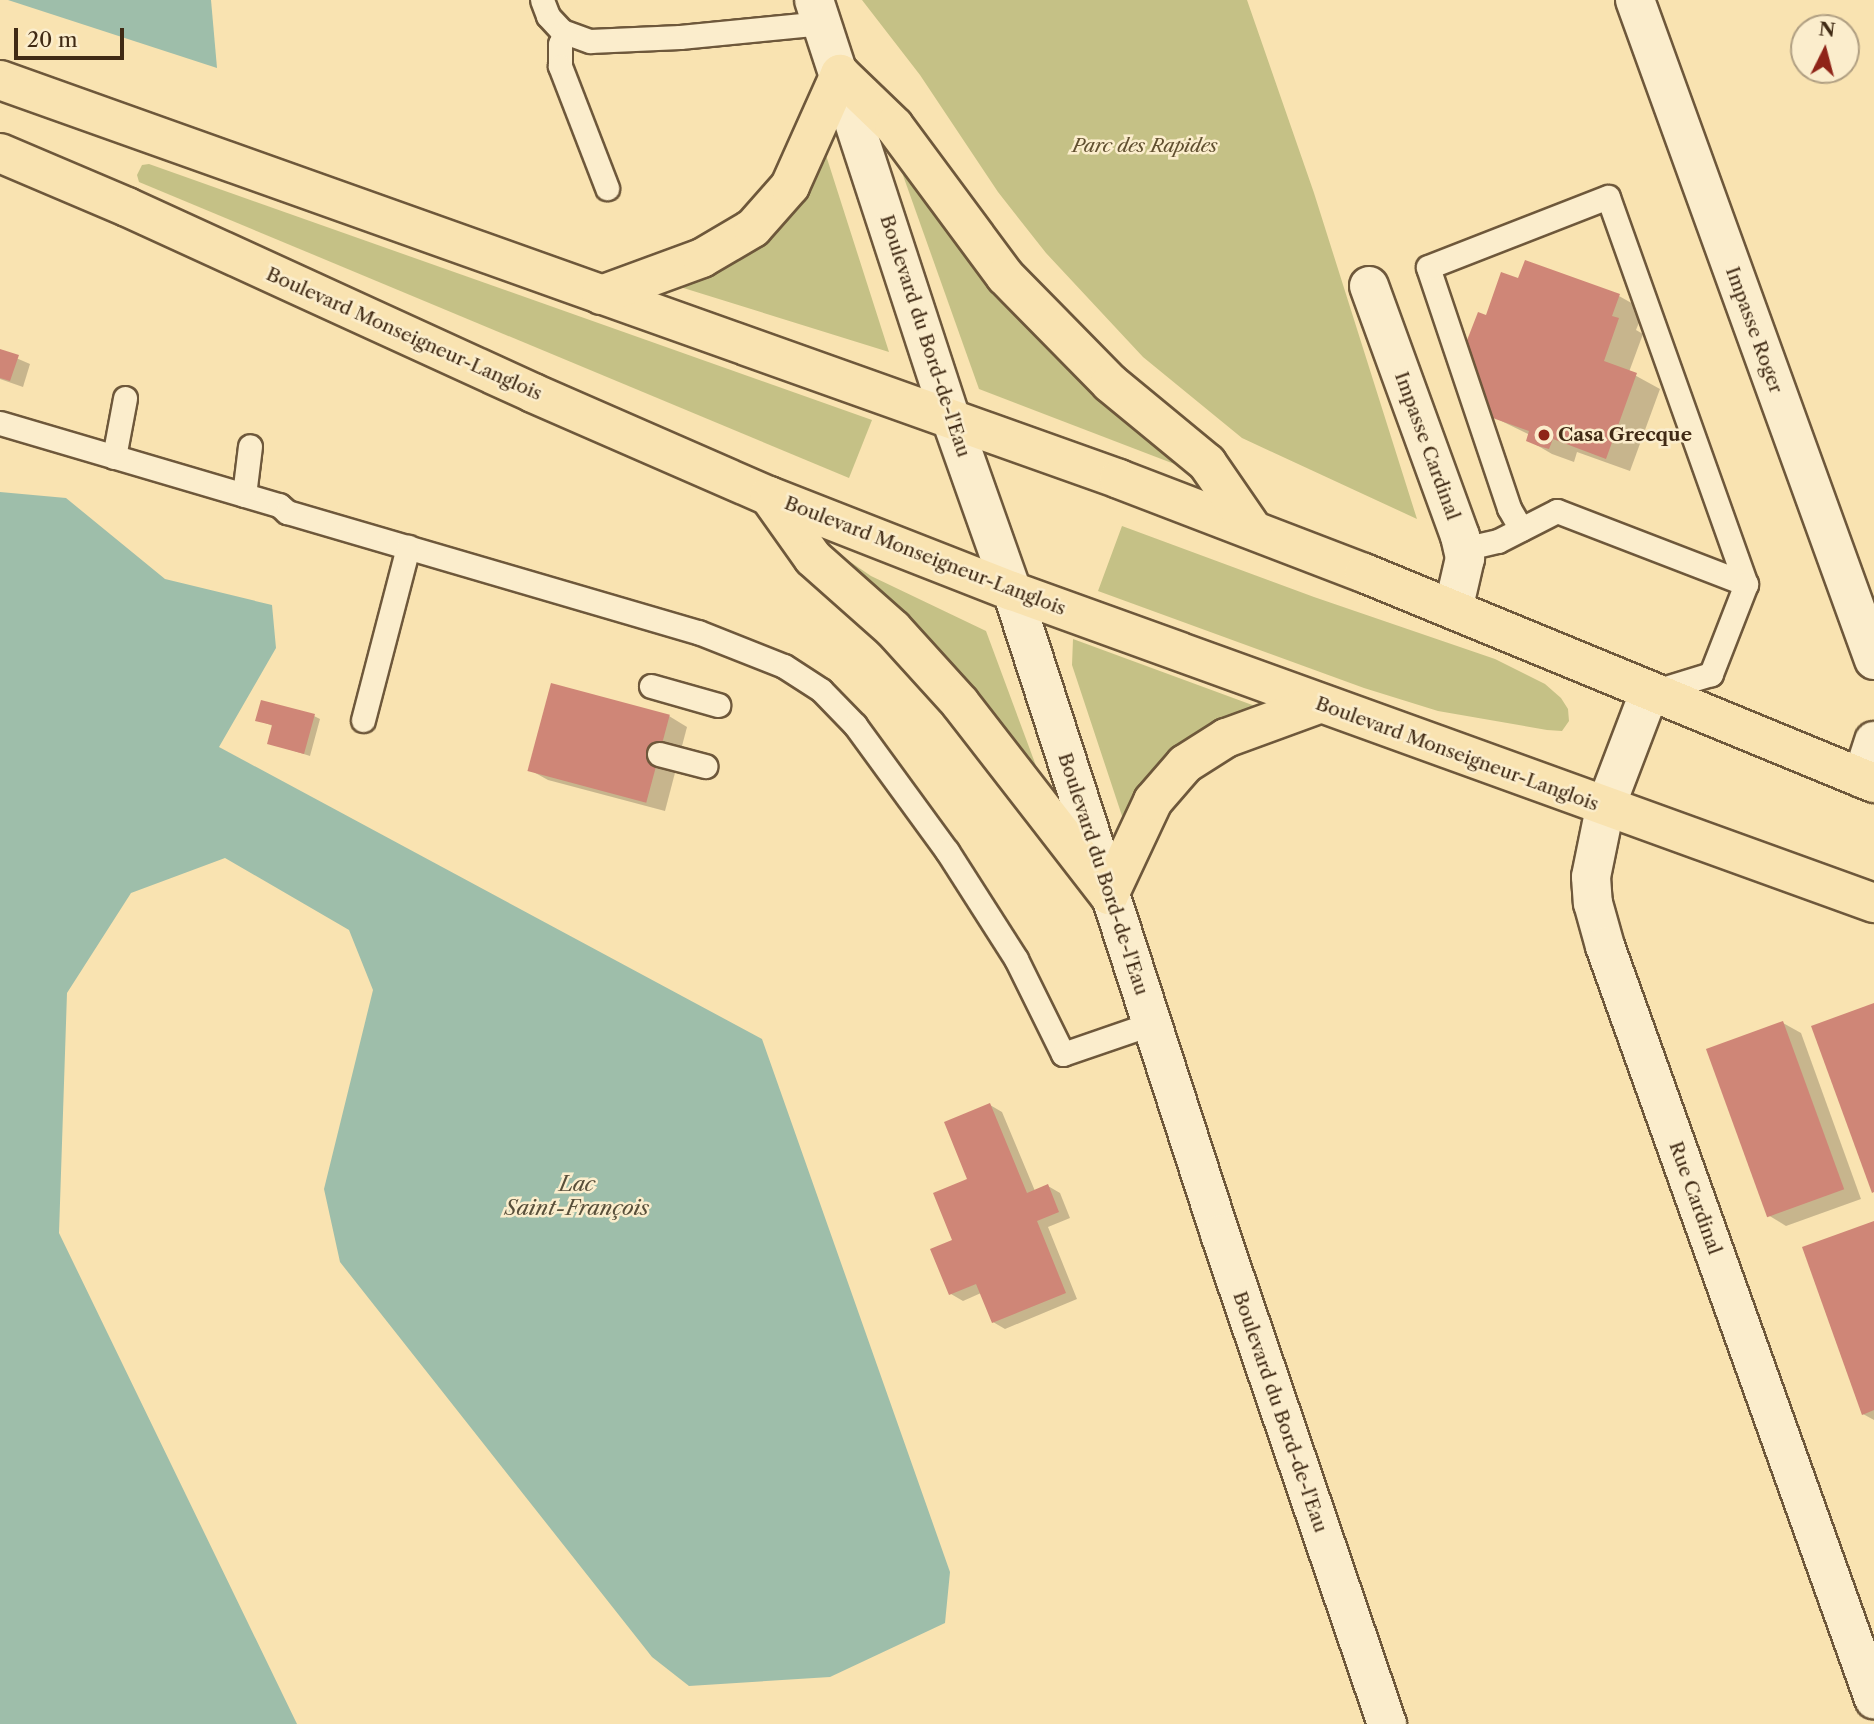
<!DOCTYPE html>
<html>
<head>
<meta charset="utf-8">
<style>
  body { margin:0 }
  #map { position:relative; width:1874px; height:1724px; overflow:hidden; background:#f9e3b1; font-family:"Libre Caslon Text",serif }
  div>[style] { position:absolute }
  .green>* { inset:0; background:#c5c186 }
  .water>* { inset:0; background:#9ebeaa }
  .shadow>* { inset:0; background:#0003 }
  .building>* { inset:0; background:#cf8677; transform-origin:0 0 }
  .roads { filter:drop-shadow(2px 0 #6e583b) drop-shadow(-2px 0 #6e583b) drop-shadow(0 2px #6e583b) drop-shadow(0 -2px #6e583b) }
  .lane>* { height:23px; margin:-11.5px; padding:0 11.5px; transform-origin:11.5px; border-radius:11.5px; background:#fbedcc }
  .street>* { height:38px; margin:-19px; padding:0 19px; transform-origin:19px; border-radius:19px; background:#fbedcc }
  .secondary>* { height:38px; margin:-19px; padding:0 19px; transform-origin:19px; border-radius:19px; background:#fbedcc }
  .highway>* { height:38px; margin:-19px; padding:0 19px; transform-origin:19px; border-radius:19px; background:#f9e3b1 }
  .dots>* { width:19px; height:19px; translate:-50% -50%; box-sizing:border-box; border:4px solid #fbedcc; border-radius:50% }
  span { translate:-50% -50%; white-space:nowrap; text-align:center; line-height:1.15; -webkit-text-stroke:5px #fbedcc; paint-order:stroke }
  .park-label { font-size:19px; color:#615030; font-style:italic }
  .street-label { font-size:19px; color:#402a14 }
  .poi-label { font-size:19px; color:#402a14; font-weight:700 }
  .left { translate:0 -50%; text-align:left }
  .water-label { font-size:21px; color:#584f3a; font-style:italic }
  .north { position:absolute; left:1790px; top:14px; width:70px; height:70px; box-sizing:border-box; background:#fbedcc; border:2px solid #b09f82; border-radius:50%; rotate:6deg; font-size:19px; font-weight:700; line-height:28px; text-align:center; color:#402a14 }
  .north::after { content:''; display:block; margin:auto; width:24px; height:32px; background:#8f2418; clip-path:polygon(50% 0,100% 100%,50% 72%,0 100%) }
  .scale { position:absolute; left:14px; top:28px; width:110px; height:32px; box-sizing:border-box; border:4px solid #402a14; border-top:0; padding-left:9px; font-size:21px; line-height:24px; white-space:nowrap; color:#402a14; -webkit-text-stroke:5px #fbedcc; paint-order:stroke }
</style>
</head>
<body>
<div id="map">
  <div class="green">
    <i style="clip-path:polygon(862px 0,1247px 0,1314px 193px,1417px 519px,1242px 438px,1143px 357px,1046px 253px,998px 192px,920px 75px)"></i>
    <i style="clip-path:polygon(824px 149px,889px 352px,677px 286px,728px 266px,761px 244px)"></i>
    <i style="clip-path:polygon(149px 164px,872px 420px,849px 478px,139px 182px,137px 175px,142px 165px)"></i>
    <i style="clip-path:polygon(899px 164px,1190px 470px,979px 389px)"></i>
    <i style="clip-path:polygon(1122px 526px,1314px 597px,1495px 659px,1545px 684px,1561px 698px,1568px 709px,1569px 721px,1562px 731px,1547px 730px,1438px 711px,1364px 688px,1098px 591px)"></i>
    <i style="clip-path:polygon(827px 546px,871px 576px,986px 631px,1042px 782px,906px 615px)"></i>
    <i style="clip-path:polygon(1073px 639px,1255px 706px,1209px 724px,1160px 761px,1136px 792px,1125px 825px,1072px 665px)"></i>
  </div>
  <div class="water">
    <i style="clip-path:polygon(8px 0,211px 0,217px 68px)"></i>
    <i style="clip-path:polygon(0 492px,66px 498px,165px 579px,272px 605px,276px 648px,219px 747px,762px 1039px,950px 1572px,945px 1623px,830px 1677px,689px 1686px,652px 1657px,340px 1262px,324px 1189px,373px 990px,349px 930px,225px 858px,131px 893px,67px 993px,59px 1233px,297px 1724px,0 1724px)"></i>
  </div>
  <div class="shadow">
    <i style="clip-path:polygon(1526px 262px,1619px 296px,1644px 310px,1636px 330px,1643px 334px,1629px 372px,1660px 389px,1630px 471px,1577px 452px,1574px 462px,1552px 454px,1528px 440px,1530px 435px,1491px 416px,1487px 317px,1519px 280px)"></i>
    <i style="clip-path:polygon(0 351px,30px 364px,23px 387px,0 379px)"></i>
    <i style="clip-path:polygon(314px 716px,320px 719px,310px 756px,269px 743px,273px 726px,257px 720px)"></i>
    <i style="clip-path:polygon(669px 716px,687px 727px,665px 811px,548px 780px,530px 770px)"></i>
    <i style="clip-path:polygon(1783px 1023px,1801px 1033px,1861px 1199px,1786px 1226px,1768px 1215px)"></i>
    <i style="clip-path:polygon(990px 1105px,1002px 1112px,1035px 1191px,1048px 1186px,1060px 1193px,1070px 1218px,1048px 1227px,1077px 1299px,1005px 1329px,993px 1322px,981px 1293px,963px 1301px,951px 1294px,955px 1241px)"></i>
    <i style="clip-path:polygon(1874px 1223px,1874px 1420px,1863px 1414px)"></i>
  </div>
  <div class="building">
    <i style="clip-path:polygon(1525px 260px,1620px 294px,1612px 316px,1619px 318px,1604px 361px,1637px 373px,1606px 459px,1553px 439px,1549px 449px,1538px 446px,1526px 441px,1529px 431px,1490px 417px,1468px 349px,1464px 348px,1478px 312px,1486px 315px,1501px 272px,1518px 278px)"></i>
    <i style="clip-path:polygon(0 349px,19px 355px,10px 381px,0 378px)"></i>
    <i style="left:551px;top:683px;width:123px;height:91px;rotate:15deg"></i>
    <i style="clip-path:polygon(261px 700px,315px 714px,304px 754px,267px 744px,272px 725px,255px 721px)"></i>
    <i style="clip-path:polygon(1874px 1003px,1874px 1192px,1872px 1193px,1811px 1026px)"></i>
    <i style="left:1783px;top:1021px;width:179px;height:82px;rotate:70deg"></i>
    <i style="clip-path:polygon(990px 1103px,1027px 1193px,1048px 1184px,1059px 1212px,1037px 1221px,1066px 1293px,992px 1323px,976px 1284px,949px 1295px,930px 1249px,952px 1240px,933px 1193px,967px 1179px,944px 1122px)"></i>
    <i style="clip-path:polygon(1874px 1221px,1874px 1410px,1862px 1415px,1802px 1247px)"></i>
  </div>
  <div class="roads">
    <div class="lane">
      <i style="left:542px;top:0;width:17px;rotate:69deg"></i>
      <i style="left:548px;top:16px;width:21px;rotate:47deg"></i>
      <i style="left:562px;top:31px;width:30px;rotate:20deg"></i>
      <i style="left:590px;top:41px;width:90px;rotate:-2.5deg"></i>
      <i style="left:680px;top:37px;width:143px;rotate:-5.6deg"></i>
      <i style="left:565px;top:33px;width:12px;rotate:114deg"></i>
      <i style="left:560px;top:44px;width:22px;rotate:90deg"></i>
      <i style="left:560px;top:66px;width:131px;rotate:68.9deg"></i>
      <i style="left:0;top:423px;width:291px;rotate:16.4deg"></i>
      <i style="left:279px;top:505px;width:11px;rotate:41deg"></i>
      <i style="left:287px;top:512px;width:428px;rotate:16.3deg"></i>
      <i style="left:698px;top:632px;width:92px;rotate:21.6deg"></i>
      <i style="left:784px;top:666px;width:44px;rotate:33deg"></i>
      <i style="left:821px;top:690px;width:49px;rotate:45.8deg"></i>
      <i style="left:855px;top:725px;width:156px;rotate:53.9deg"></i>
      <i style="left:947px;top:851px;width:128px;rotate:57.4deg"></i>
      <i style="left:1016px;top:959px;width:106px;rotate:63.7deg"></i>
      <i style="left:1063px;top:1054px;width:95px;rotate:-19deg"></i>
      <i style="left:114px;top:457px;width:60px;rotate:-79.4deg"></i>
      <i style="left:244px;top:495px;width:49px;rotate:-83deg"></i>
      <i style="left:1521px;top:529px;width:24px;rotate:-120deg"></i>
      <i style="left:1509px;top:508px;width:254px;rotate:-108.6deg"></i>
      <i style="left:1428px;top:267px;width:193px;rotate:-21.3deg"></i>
      <i style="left:1608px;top:197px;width:411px;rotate:70.4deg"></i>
      <i style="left:1463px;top:549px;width:36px;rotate:-13deg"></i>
      <i style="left:1498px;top:541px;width:66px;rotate:-27deg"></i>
      <i style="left:1557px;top:511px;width:203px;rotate:21.1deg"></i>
      <i style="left:1746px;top:584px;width:97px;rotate:111.3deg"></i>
      <i style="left:1711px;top:674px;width:62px;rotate:163deg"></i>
      <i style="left:651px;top:686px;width:70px;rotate:15.8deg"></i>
      <i style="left:363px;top:720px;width:179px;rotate:-75.4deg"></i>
      <i style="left:659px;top:754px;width:48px;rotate:14.6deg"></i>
    </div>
    <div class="street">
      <i style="left:1635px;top:0;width:702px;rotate:70.09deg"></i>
      <i style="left:1369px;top:286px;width:266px;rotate:70deg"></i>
      <i style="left:1460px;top:536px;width:23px;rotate:77deg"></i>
      <i style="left:1465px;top:558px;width:53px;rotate:103deg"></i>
      <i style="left:1649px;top:693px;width:123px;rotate:110.9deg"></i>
      <i style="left:1605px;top:808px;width:70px;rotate:101.5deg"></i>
      <i style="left:1591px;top:877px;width:26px;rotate:86deg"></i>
      <i style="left:1593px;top:903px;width:45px;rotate:74.4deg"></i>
      <i style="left:1605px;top:946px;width:800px;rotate:70.34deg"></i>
      <i style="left:1862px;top:778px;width:39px;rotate:-72deg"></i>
    </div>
    <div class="secondary">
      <i style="left:814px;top:0;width:438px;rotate:71.9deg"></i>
      <i style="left:950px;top:416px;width:186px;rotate:70.5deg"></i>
      <i style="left:1012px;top:591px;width:676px;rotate:72.07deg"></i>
      <i style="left:1220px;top:1234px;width:518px;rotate:71.18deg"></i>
    </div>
    <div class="highway">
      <i style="left:0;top:80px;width:1188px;rotate:19.62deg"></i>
      <i style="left:1119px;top:479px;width:262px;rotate:21deg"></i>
      <i style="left:1364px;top:573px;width:552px;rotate:22.38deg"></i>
      <i style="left:0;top:153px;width:138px;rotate:23deg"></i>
      <i style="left:127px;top:207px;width:447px;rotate:24.6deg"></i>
      <i style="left:533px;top:393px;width:257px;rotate:23.6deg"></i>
      <i style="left:769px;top:496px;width:261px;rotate:21.4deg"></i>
      <i style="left:1012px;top:591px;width:917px;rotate:19.9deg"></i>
      <i style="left:601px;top:295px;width:108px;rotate:-20.1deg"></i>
      <i style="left:702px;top:258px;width:59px;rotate:-30.5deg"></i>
      <i style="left:753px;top:228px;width:56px;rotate:-48.6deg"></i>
      <i style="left:790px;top:186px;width:123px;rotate:-65.9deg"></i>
      <i style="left:840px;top:74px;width:75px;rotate:43.9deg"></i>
      <i style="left:894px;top:126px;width:187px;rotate:53.5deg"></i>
      <i style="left:1005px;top:276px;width:150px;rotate:45.5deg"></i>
      <i style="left:1110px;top:383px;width:126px;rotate:39.5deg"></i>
      <i style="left:1207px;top:463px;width:81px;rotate:55.5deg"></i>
      <i style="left:769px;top:496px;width:76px;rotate:54.6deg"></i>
      <i style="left:813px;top:558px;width:107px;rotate:41.6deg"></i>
      <i style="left:893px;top:629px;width:100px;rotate:47.8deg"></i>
      <i style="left:960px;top:703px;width:243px;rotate:52.2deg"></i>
      <i style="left:1109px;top:895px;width:104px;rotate:-64.9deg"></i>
      <i style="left:1153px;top:801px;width:49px;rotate:-49.1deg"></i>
      <i style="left:1185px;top:764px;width:49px;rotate:-32.4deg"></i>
      <i style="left:1226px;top:738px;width:99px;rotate:-20.1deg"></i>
    </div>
  </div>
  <div class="dots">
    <i style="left:1544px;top:435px;background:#8f2418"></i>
  </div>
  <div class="park-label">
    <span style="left:1145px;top:146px">Parc des Rapides</span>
  </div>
  <div class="street-label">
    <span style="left:1754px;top:330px;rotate:70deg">Impasse Roger</span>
    <span style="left:404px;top:334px;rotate:24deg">Boulevard Monseigneur-Langlois</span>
    <span style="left:925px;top:336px;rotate:72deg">Boulevard du Bord-de-l'Eau</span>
    <span style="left:1427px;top:446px;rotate:70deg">Impasse Cardinal</span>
    <span style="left:925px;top:556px;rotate:21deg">Boulevard Monseigneur-Langlois</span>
    <span style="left:1457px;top:754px;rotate:20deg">Boulevard Monseigneur-Langlois</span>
    <span style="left:1103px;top:874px;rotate:72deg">Boulevard du Bord-de-l'Eau</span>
    <span style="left:1695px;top:1198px;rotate:70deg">Rue Cardinal</span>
    <span style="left:1280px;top:1412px;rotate:71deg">Boulevard du Bord-de-l'Eau</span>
  </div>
  <div class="poi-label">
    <span class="left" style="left:1558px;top:435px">Casa Grecque</span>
  </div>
  <div class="water-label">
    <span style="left:577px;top:1196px">Lac<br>Saint-François</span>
  </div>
  <div class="north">N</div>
  <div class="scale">20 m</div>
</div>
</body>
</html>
